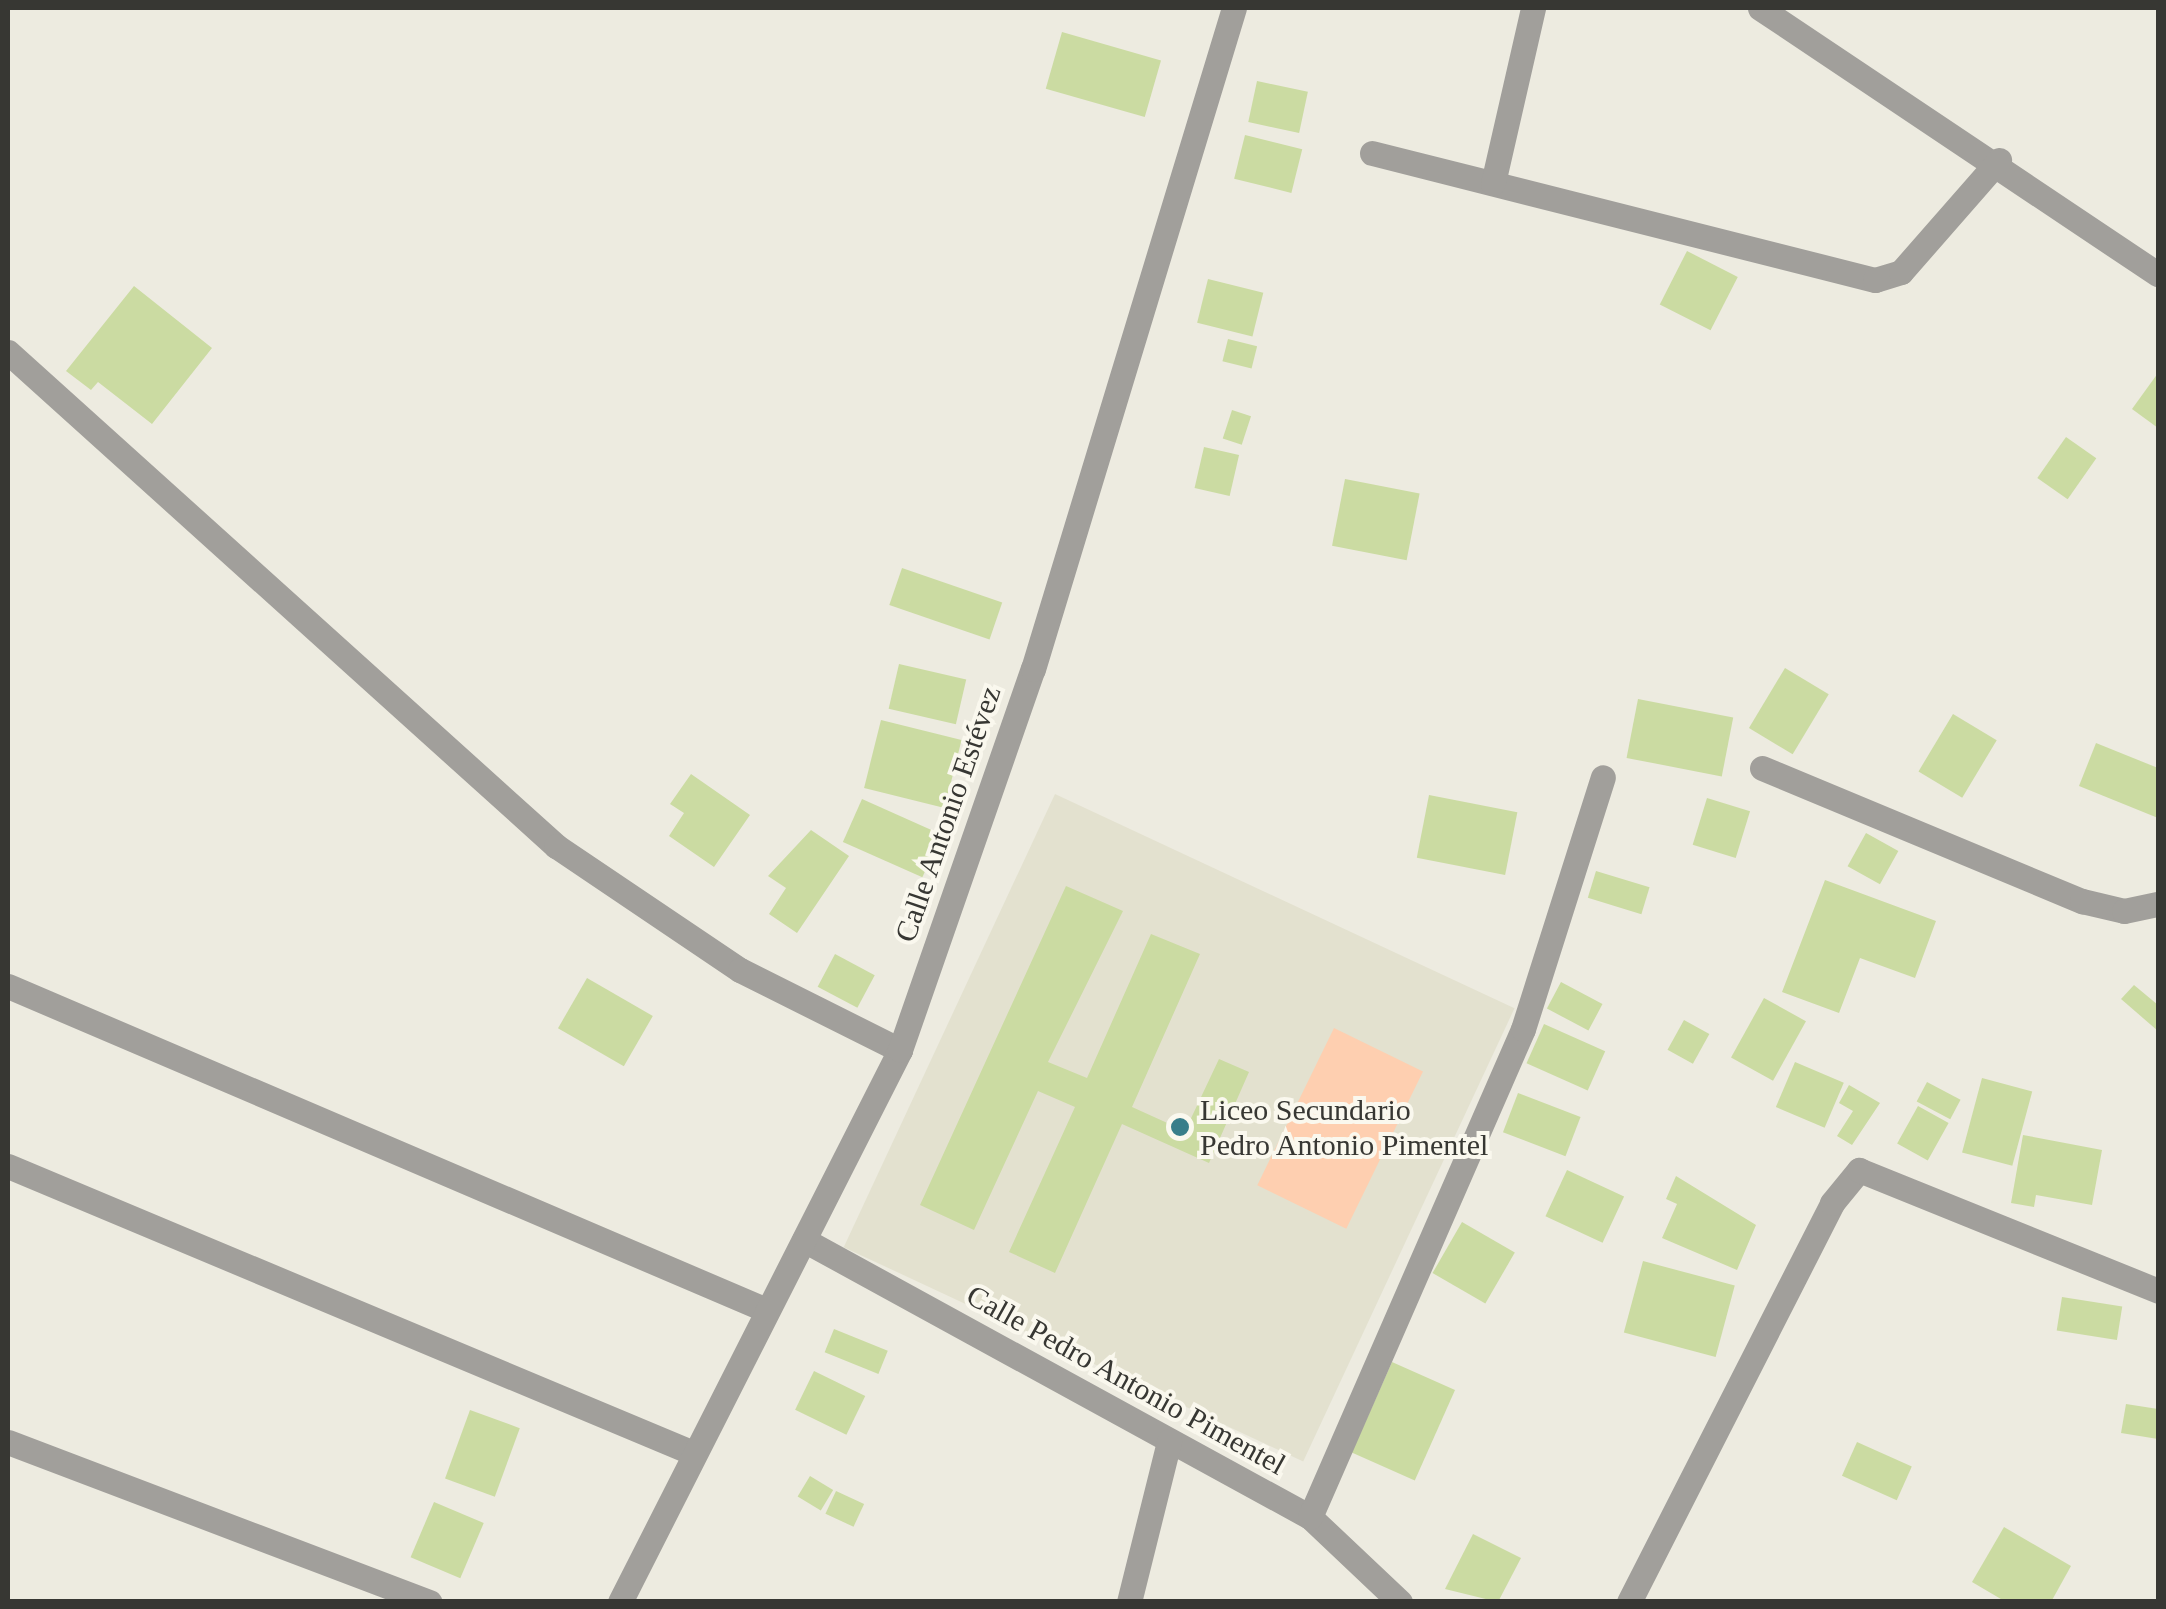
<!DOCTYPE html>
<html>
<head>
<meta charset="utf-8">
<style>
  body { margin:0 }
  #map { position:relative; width:2166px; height:1609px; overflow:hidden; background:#edebe0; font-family:"Times New Roman",serif }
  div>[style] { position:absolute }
  .built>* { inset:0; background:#e3e1cf; transform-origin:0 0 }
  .green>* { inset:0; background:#fecfb0; transform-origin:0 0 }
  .building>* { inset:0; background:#cbdba2; transform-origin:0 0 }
  .minor>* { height:25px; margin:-12.5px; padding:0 12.5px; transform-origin:12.5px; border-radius:12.5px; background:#a19f9b }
  .dots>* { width:28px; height:28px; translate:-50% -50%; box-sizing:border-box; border:5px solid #faf8ee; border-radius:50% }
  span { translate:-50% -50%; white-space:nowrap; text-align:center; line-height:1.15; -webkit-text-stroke:8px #faf8ee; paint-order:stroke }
  .street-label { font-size:30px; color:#373733 }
  .poi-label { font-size:30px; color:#373733 }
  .left { translate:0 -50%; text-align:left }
  .frame { position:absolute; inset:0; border:10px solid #373733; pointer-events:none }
</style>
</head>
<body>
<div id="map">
  <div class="built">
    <i style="left:1055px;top:794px;width:507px;height:500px;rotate:25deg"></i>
  </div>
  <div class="green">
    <i style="left:1334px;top:1028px;width:99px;height:175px;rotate:26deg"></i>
  </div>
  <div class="building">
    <i style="left:1062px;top:32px;width:103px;height:59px;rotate:16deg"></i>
    <i style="left:1257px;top:81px;width:52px;height:42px;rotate:12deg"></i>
    <i style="left:1245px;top:135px;width:59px;height:45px;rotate:14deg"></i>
    <i style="left:1687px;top:251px;width:57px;height:60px;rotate:27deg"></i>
    <i style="left:1208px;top:279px;width:57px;height:45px;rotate:14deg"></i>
    <i style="clip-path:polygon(134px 286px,212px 348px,152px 424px,98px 382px,91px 390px,66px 371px)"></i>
    <i style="left:1228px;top:339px;width:30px;height:23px;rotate:14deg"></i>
    <i style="clip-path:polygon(2158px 373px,2158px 428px,2132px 409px)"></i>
    <i style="left:1232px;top:410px;width:20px;height:30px;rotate:18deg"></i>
    <i style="left:2066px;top:437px;width:37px;height:50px;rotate:35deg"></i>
    <i style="left:1204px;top:447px;width:36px;height:42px;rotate:13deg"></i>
    <i style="left:1345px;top:479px;width:76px;height:68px;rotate:11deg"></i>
    <i style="left:902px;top:568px;width:106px;height:39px;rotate:19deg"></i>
    <i style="left:899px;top:664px;width:69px;height:46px;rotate:13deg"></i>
    <i style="left:1785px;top:668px;width:51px;height:70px;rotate:31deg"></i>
    <i style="left:1638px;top:699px;width:97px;height:60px;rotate:11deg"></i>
    <i style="left:1953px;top:714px;width:51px;height:67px;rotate:31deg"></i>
    <i style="left:881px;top:720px;width:83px;height:70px;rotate:14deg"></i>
    <i style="clip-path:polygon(2096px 743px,2158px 768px,2158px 818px,2079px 786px)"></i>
    <i style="clip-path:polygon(691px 774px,750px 815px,714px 867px,669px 836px,684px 813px,670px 804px)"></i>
    <i style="left:1429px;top:795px;width:90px;height:64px;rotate:11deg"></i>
    <i style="left:1707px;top:798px;width:45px;height:49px;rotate:17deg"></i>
    <i style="left:862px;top:799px;width:87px;height:47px;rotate:24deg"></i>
    <i style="clip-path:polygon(811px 830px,849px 856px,797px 933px,769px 914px,786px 888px,768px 876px)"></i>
    <i style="left:1866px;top:833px;width:37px;height:38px;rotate:29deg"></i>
    <i style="left:1596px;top:871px;width:56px;height:28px;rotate:17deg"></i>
    <i style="clip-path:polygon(1825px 880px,1936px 921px,1915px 978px,1860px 958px,1839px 1013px,1782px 992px)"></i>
    <i style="clip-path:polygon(1066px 886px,1123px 911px,1048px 1062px,1087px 1078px,1151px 934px,1200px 954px,1132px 1107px,1185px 1131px,1219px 1059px,1249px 1072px,1209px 1163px,1122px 1124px,1055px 1273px,1009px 1252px,1075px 1107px,1038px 1091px,974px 1230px,920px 1205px)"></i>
    <i style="left:835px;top:954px;width:45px;height:37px;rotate:28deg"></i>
    <i style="left:587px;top:978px;width:76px;height:58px;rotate:30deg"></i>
    <i style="left:1561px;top:982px;width:47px;height:30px;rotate:28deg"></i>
    <i style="clip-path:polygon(2134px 985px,2158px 1005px,2158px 1031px,2121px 999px)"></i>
    <i style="left:1764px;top:998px;width:48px;height:68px;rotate:29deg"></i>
    <i style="left:1684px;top:1020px;width:29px;height:34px;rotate:29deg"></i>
    <i style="left:1544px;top:1024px;width:67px;height:43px;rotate:24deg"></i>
    <i style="left:1795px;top:1062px;width:53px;height:49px;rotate:23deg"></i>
    <i style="left:1982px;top:1078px;width:52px;height:77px;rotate:15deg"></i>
    <i style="left:1927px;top:1082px;width:38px;height:22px;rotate:28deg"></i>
    <i style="clip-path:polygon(1849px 1085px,1880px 1103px,1852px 1145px,1837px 1136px,1853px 1111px,1839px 1103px)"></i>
    <i style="left:1518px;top:1093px;width:67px;height:42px;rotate:21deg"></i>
    <i style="left:1918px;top:1106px;width:35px;height:43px;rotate:29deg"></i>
    <i style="clip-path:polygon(2023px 1135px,2102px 1150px,2092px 1205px,2036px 1195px,2034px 1207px,2011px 1203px)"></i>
    <i style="left:1567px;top:1170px;width:63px;height:51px;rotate:25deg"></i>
    <i style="clip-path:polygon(1676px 1176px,1756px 1225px,1737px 1270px,1662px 1238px,1677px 1204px,1666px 1199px)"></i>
    <i style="left:1462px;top:1222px;width:61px;height:59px;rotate:30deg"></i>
    <i style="left:1643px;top:1261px;width:95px;height:74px;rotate:15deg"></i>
    <i style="left:2062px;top:1297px;width:61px;height:34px;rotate:9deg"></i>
    <i style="left:834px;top:1329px;width:58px;height:25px;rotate:22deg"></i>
    <i style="left:1392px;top:1362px;width:69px;height:99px;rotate:24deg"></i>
    <i style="left:814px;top:1371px;width:57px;height:43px;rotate:26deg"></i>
    <i style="clip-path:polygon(2126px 1404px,2158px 1409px,2158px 1439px,2121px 1433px)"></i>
    <i style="left:470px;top:1410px;width:53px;height:73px;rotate:20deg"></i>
    <i style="left:1857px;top:1442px;width:60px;height:37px;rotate:24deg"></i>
    <i style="left:810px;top:1476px;width:27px;height:24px;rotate:31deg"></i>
    <i style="left:836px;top:1491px;width:31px;height:25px;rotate:25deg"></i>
    <i style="left:434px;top:1502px;width:54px;height:60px;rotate:23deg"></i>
    <i style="clip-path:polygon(2004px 1527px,2071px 1566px,2051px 1602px,2006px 1602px,1972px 1582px)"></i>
    <i style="clip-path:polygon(1473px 1534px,1521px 1558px,1498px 1602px,1445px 1589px)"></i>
  </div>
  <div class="minor">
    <i style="left:1760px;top:8px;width:479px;rotate:33.8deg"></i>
    <i style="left:1372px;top:153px;width:519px;rotate:14.17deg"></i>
    <i style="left:1875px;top:280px;width:27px;rotate:-17deg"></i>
    <i style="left:1901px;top:272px;width:149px;rotate:-48.8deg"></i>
    <i style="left:1493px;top:183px;width:180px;rotate:-77.1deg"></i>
    <i style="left:8px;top:352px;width:738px;rotate:42.03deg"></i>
    <i style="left:556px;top:846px;width:222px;rotate:34deg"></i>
    <i style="left:740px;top:970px;width:179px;rotate:26.6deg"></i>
    <i style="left:1762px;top:768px;width:347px;rotate:22.6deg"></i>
    <i style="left:2082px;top:901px;width:43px;rotate:13.4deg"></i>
    <i style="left:2124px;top:911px;width:35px;rotate:-12deg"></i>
    <i style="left:8px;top:986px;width:824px;rotate:23.14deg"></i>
    <i style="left:8px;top:1166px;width:743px;rotate:22.73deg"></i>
    <i style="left:804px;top:1240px;width:577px;rotate:28.7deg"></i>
    <i style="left:1310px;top:1517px;width:124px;rotate:43.4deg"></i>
    <i style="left:8px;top:1442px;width:451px;rotate:20.8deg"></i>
    <i style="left:1310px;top:1517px;width:532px;rotate:-66.42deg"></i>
    <i style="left:1523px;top:1029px;width:264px;rotate:-72.4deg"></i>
    <i style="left:620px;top:1602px;width:619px;rotate:-63.1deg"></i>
    <i style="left:900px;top:1050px;width:404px;rotate:-70.8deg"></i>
    <i style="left:1033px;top:669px;width:691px;rotate:-73.09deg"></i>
    <i style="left:1129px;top:1602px;width:166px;rotate:-76deg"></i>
    <i style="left:1629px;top:1602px;width:448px;rotate:-63deg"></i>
    <i style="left:1832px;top:1203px;width:43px;rotate:-50.7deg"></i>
    <i style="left:1859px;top:1170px;width:323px;rotate:22deg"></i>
  </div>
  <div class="dots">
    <i style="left:1180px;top:1127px;background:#387e8a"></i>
  </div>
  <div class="street-label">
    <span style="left:948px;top:814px;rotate:-71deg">Calle Antonio Estévez</span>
    <span style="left:1126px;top:1380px;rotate:29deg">Calle Pedro Antonio Pimentel</span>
  </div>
  <div class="poi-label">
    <span class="left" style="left:1200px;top:1127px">Liceo Secundario<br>Pedro Antonio Pimentel</span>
  </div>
  <div class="frame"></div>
</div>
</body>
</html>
